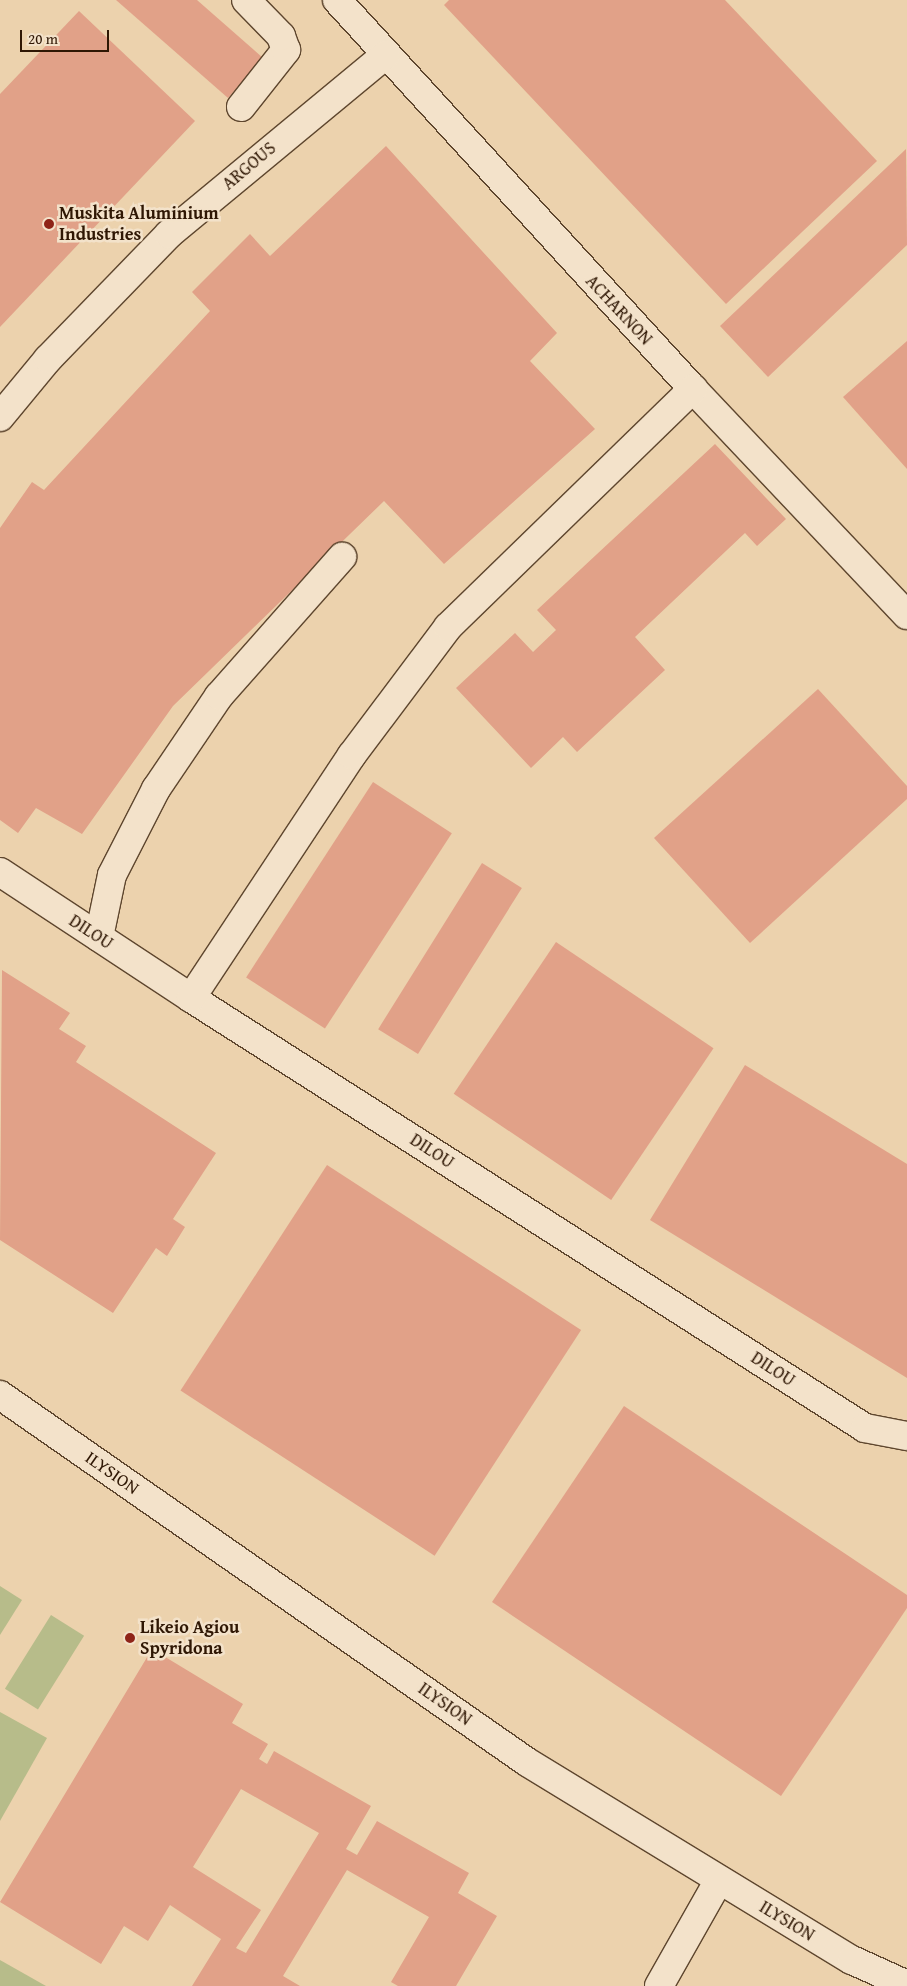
<!DOCTYPE html>
<html>
<head>
<meta charset="utf-8">
<style>
  body { margin:0 }
  #map { position:relative; width:907px; height:1986px; overflow:hidden; background:#ecd2ad; font-family:"Gentium Book Plus",serif }
  div>[style] { position:absolute }
  .green>* { inset:0; background:#b7bc8a; transform-origin:0 0 }
  .building>* { inset:0; background:#e1a188; transform-origin:0 0 }
  .roads { filter:drop-shadow(1px 0 #5e462e) drop-shadow(-1px 0 #5e462e) drop-shadow(0 1px #5e462e) drop-shadow(0 -1px #5e462e) }
  .minor>* { height:28px; margin:-14px; padding:0 14px; transform-origin:14px; border-radius:14px; background:#f3e2ca }
  .dots>* { width:14px; height:14px; translate:-50% -50%; box-sizing:border-box; border:2px solid #f3e2ca; border-radius:50% }
  span { translate:-50% -50%; white-space:nowrap; text-align:center; line-height:1.15; -webkit-text-stroke:5px #f3e2ca; paint-order:stroke }
  .street-label { font-size:18px; color:#2f1704 }
  .poi-label { font-size:18px; color:#2f1704; font-weight:700 }
  .left { translate:0 -50%; text-align:left }
  .scale { position:absolute; left:20px; top:30px; width:89px; height:22px; box-sizing:border-box; border:2px solid #2f1704; border-top:0; padding-left:6px; font-size:15px; line-height:18px; white-space:nowrap; color:#2f1704; -webkit-text-stroke:4px #f3e2ca; paint-order:stroke }
</style>
</head>
<body>
<div id="map">
  <div class="green">
    <i style="clip-path:polygon(0 1586px,22px 1600px,0 1635px)"></i>
    <i style="left:51px;top:1615px;width:39px;height:87px;rotate:32deg"></i>
    <i style="clip-path:polygon(0 1712px,47px 1738px,0 1821px)"></i>
    <i style="clip-path:polygon(0 1960px,46px 1986px,0 1986px)"></i>
  </div>
  <div class="building">
    <i style="clip-path:polygon(116px 0,197px 0,263px 58px,228px 98px)"></i>
    <i style="clip-path:polygon(449px 0,725px 0,877px 161px,726px 304px,444px 5px)"></i>
    <i style="clip-path:polygon(79px 11px,195px 121px,0 327px,0 94px)"></i>
    <i style="clip-path:polygon(386px 146px,557px 333px,530px 361px,595px 429px,444px 564px,384px 501px,173px 706px,82px 834px,36px 808px,18px 833px,0 820px,0 528px,32px 482px,44px 490px,210px 311px,192px 292px,250px 234px,270px 256px)"></i>
    <i style="clip-path:polygon(906px 149px,907px 245px,768px 377px,720px 326px)"></i>
    <i style="clip-path:polygon(907px 341px,907px 469px,843px 397px)"></i>
    <i style="clip-path:polygon(715px 444px,786px 519px,757px 546px,745px 533px,635px 637px,665px 670px,577px 752px,563px 737px,531px 768px,456px 688px,515px 633px,533px 652px,556px 630px,537px 610px)"></i>
    <i style="clip-path:polygon(818px 689px,907px 786px,907px 799px,750px 943px,654px 838px)"></i>
    <i style="left:373px;top:782px;width:94px;height:233px;rotate:33deg"></i>
    <i style="left:482px;top:863px;width:47px;height:196px;rotate:32deg"></i>
    <i style="left:556px;top:942px;width:190px;height:183px;rotate:34deg"></i>
    <i style="clip-path:polygon(2px 970px,70px 1013px,59px 1029px,86px 1046px,76px 1062px,216px 1153px,173px 1219px,185px 1227px,167px 1256px,156px 1248px,113px 1313px,0 1240px)"></i>
    <i style="clip-path:polygon(745px 1065px,907px 1164px,907px 1378px,650px 1220px)"></i>
    <i style="left:327px;top:1165px;width:303px;height:269px;rotate:33deg"></i>
    <i style="clip-path:polygon(624px 1406px,907px 1595px,907px 1608px,781px 1796px,492px 1602px)"></i>
    <i style="clip-path:polygon(evenodd,152px 1649px,243px 1704px,232px 1723px,268px 1744px,259px 1759px,267px 1764px,274px 1751px,371px 1806px,346px 1849px,357px 1855px,377px 1821px,469px 1873px,458px 1893px,497px 1916px,456px 1986px,398px 1986px,391px 1982px,429px 1917px,347px 1870px,283px 1976px,300px 1986px,192px 1986px,221px 1939px,170px 1905px,148px 1941px,124px 1926px,101px 1964px,0 1902px,152px 1649px,241px 1789px,319px 1833px,246px 1953px,236px 1948px,261px 1910px,193px 1867px,241px 1789px)"></i>
  </div>
  <div class="roads">
    <div class="minor">
      <i style="left:337px;top:0;width:527px;rotate:47.54deg"></i>
      <i style="left:693px;top:389px;width:311px;rotate:46.6deg"></i>
      <i style="left:241px;top:107px;width:73px;rotate:-51.7deg"></i>
      <i style="left:286px;top:50px;width:15px;rotate:-110deg"></i>
      <i style="left:281px;top:36px;width:50px;rotate:-134.2deg"></i>
      <i style="left:0;top:417px;width:75px;rotate:-50.4deg"></i>
      <i style="left:48px;top:359px;width:174px;rotate:-45.9deg"></i>
      <i style="left:169px;top:234px;width:281px;rotate:-39.6deg"></i>
      <i style="left:0;top:872px;width:229px;rotate:33.4deg"></i>
      <i style="left:191px;top:998px;width:799px;rotate:32.54deg"></i>
      <i style="left:865px;top:1428px;width:43px;rotate:10.8deg"></i>
      <i style="left:99px;top:937px;width:63px;rotate:-78.2deg"></i>
      <i style="left:112px;top:875px;width:97px;rotate:-62.9deg"></i>
      <i style="left:156px;top:789px;width:112px;rotate:-55.9deg"></i>
      <i style="left:219px;top:696px;width:186px;rotate:-48.5deg"></i>
      <i style="left:191px;top:998px;width:291px;rotate:-56.5deg"></i>
      <i style="left:352px;top:755px;width:160px;rotate:-53.1deg"></i>
      <i style="left:448px;top:627px;width:342px;rotate:-44.2deg"></i>
      <i style="left:0;top:1395px;width:642px;rotate:34.85deg"></i>
      <i style="left:527px;top:1762px;width:381px;rotate:31.4deg"></i>
      <i style="left:852px;top:1960px;width:60px;rotate:24.4deg"></i>
      <i style="left:659px;top:1986px;width:122px;rotate:-60.5deg"></i>
    </div>
  </div>
  <div class="dots">
    <i style="left:49px;top:224px;background:#8f2418"></i>
    <i style="left:130px;top:1638px;background:#8f2418"></i>
  </div>
  <div class="street-label">
    <span style="left:249px;top:166px;rotate:-40deg">ARGOUS</span>
    <span style="left:619px;top:310px;rotate:47deg">ACHARNON</span>
    <span style="left:91px;top:932px;rotate:33deg">DILOU</span>
    <span style="left:432px;top:1151px;rotate:33deg">DILOU</span>
    <span style="left:773px;top:1369px;rotate:33deg">DILOU</span>
    <span style="left:112px;top:1473px;rotate:35deg">ILYSION</span>
    <span style="left:445px;top:1704px;rotate:35deg">ILYSION</span>
    <span style="left:787px;top:1921px;rotate:31deg">ILYSION</span>
  </div>
  <div class="poi-label">
    <span class="left" style="left:59px;top:224px">Muskita Aluminium<br>Industries</span>
    <span class="left" style="left:140px;top:1638px">Likeio Agiou<br>Spyridona</span>
  </div>
  <div class="scale">20 m</div>
</div>
</body>
</html>
